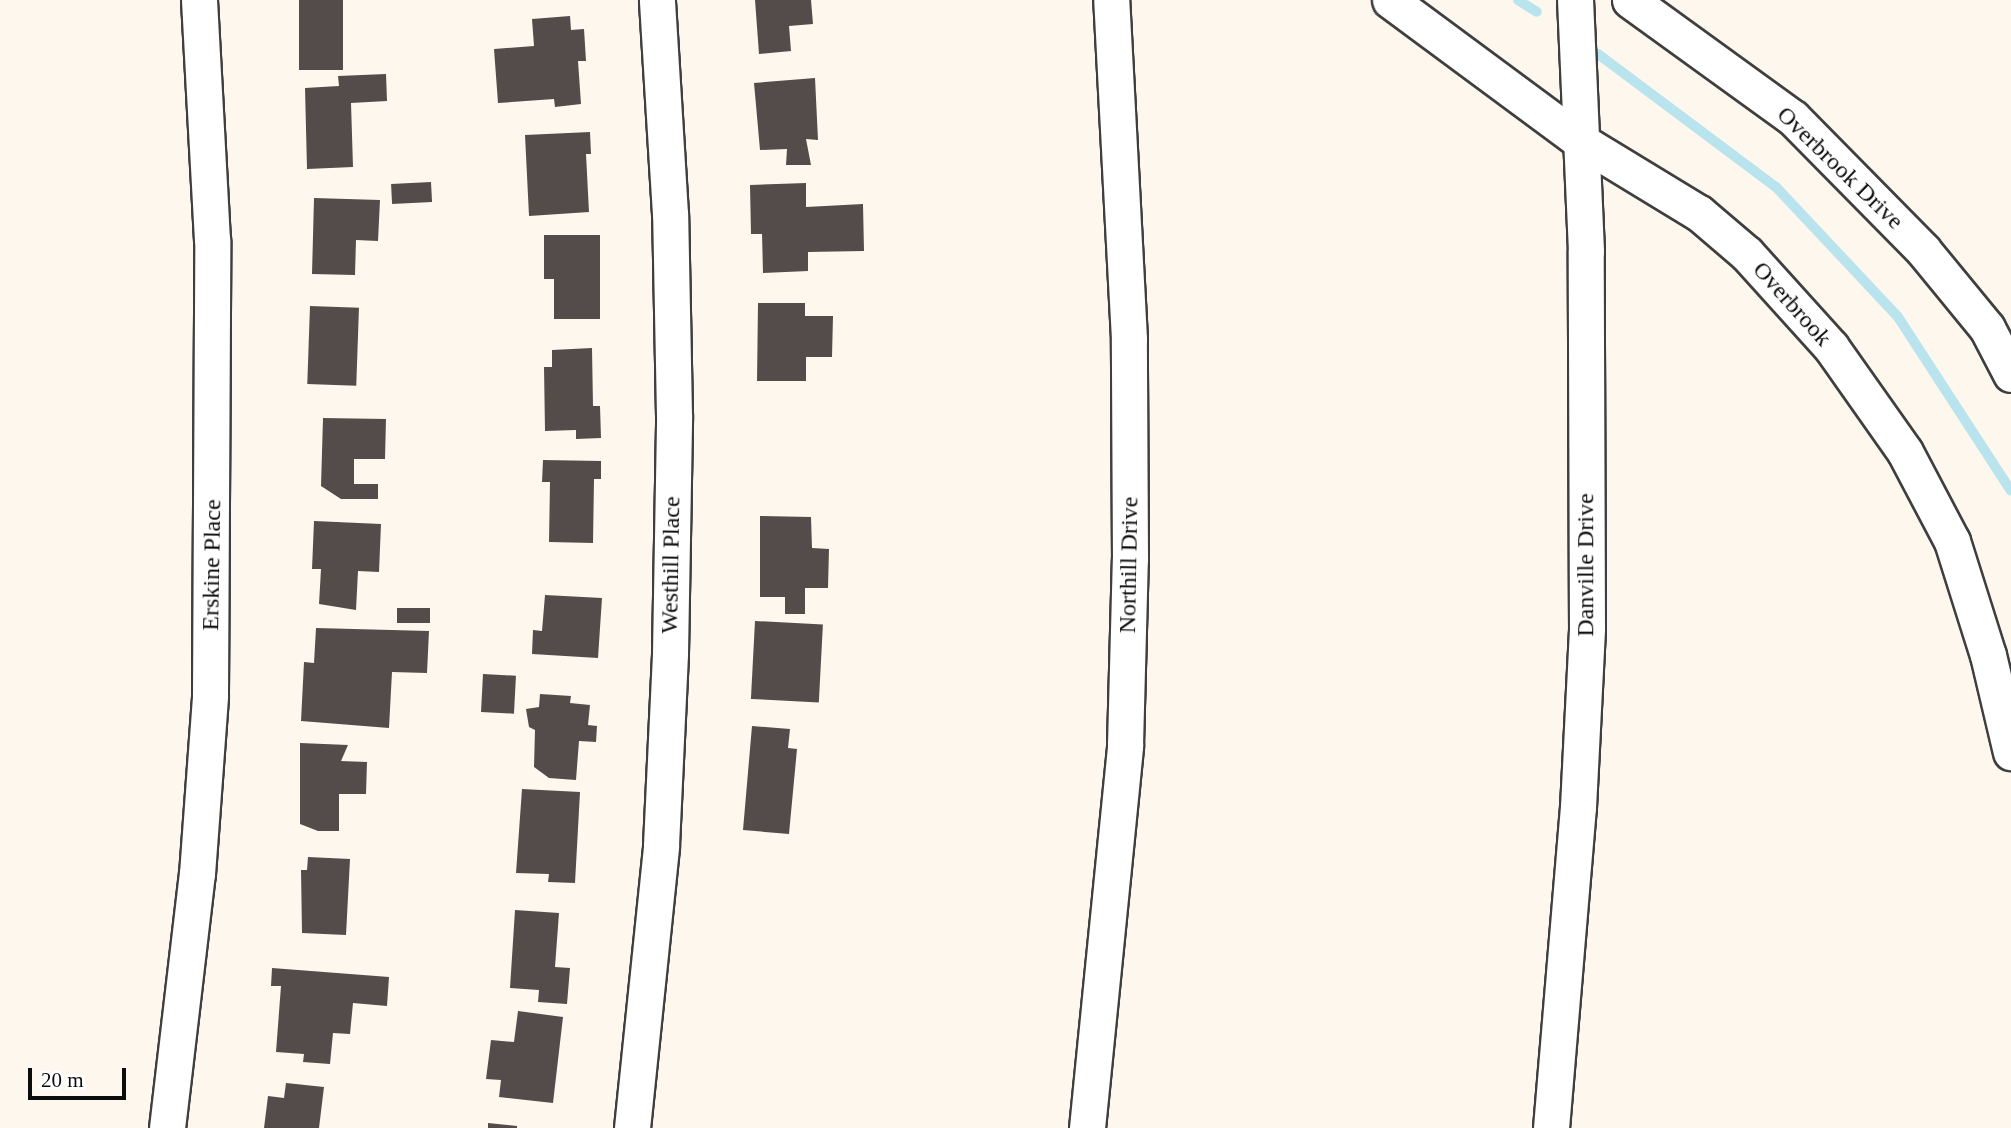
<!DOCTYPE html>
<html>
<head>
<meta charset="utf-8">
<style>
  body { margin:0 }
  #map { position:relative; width:2011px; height:1128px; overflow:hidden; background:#fdf7ee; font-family:"Times New Roman",serif }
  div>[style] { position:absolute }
  .stream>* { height:10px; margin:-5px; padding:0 5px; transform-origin:5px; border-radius:5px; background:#b9e4ee }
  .building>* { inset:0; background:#534c4a; transform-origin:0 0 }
  .roads { filter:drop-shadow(2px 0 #3f3f3f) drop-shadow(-2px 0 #3f3f3f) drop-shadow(0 2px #3f3f3f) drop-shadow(0 -2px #3f3f3f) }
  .minor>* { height:35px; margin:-17.5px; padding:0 17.5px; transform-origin:17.5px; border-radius:17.5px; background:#fff }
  span { translate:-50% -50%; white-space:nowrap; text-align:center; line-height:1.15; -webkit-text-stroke:7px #fff; paint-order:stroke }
  .street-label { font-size:24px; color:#0c0c0c }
  .scale { position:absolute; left:28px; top:1068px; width:98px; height:32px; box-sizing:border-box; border:4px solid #0c0c0c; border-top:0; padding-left:9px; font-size:21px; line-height:24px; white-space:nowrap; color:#0c0c0c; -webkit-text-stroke:5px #fff; paint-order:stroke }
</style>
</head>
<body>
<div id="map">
  <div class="stream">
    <i style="left:1518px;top:0;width:22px;rotate:32deg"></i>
    <i style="left:1598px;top:54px;width:222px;rotate:36.8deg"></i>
    <i style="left:1776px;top:187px;width:178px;rotate:46.8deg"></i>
    <i style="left:1898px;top:317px;width:207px;rotate:57deg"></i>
  </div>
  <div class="building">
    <i style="left:299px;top:0;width:44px;height:70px"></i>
    <i style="clip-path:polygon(755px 0,811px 0,813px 24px,789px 26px,791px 51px,759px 54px)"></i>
    <i style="clip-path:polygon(570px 16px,571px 30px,584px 29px,586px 61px,578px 61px,581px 104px,555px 107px,554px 99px,498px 103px,494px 49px,534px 46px,532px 19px)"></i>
    <i style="clip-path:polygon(386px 74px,387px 101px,351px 103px,353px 167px,307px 169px,305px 88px,339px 86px,338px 76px)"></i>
    <i style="clip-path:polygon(815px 78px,818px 140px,806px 139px,811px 165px,786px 165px,787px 149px,760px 150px,754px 83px)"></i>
    <i style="clip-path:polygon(590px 132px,591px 154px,586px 154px,589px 212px,529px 216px,525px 135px)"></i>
    <i style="left:431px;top:182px;width:20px;height:40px;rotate:87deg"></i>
    <i style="clip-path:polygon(806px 183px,806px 207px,863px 204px,864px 251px,808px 252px,808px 271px,763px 273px,762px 234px,751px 234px,750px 185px)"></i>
    <i style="clip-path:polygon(314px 198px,380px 200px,378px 241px,356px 240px,355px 275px,312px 274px)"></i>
    <i style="clip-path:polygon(544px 235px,600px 235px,600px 319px,554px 319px,554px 279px,544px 279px)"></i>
    <i style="clip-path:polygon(758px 303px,805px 303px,805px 316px,833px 316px,832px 357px,806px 357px,806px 381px,757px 381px)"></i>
    <i style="left:310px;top:306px;width:49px;height:78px;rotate:2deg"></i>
    <i style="clip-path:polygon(592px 348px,593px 406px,600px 406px,601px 438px,576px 439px,576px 430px,545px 431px,544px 367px,552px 367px,552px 350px)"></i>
    <i style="clip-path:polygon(323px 418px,386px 419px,385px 459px,354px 459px,354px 484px,378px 484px,378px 499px,341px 499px,321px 486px)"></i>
    <i style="clip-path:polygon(543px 460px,601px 461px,601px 479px,594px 479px,593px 543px,549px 542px,550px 482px,542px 482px)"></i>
    <i style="clip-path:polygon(760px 516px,811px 517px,812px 548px,829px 549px,828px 588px,805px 588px,805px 614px,785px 614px,785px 597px,760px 597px)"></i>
    <i style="clip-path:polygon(314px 521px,381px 524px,379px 572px,358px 571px,356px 610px,319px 604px,321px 569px,312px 569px)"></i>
    <i style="clip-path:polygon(545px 595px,602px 598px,598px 658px,532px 654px,533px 630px,542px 631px)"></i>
    <i style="left:397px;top:608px;width:33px;height:15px"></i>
    <i style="left:755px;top:621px;width:68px;height:78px;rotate:3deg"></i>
    <i style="clip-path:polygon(316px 628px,429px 631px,427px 673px,392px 672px,389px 728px,301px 721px,304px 662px,314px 663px)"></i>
    <i style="left:483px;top:674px;width:33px;height:38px;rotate:3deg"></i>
    <i style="clip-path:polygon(540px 694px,571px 696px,570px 703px,590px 705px,588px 725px,597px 726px,596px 742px,579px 741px,576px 780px,549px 778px,534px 767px,535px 730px,529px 727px,526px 709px,539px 707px)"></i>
    <i style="clip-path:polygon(752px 726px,790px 729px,788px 748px,797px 749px,789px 834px,743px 830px)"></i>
    <i style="clip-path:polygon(300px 743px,348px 745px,341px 761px,367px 762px,366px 794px,339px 794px,339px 831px,318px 831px,300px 824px)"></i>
    <i style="clip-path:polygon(522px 789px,580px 792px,575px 883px,548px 882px,549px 874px,516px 873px)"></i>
    <i style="clip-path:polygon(308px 857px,350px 859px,346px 935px,302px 933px,301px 870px,307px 870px)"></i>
    <i style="clip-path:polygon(515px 910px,559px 913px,555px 967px,570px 968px,567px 1004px,538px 1002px,539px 990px,510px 988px)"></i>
    <i style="clip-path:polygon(272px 968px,389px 977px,387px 1006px,353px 1003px,350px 1034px,333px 1033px,330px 1064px,303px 1062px,304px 1054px,276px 1052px,281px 986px,271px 986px)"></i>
    <i style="clip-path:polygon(518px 1011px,563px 1017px,553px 1103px,499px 1097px,501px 1080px,486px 1079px,491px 1040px,514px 1042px)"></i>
    <i style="clip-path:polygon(286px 1083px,324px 1087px,319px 1128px,264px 1128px,268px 1096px,284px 1098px)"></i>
    <i style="clip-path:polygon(488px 1123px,517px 1126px,517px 1128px,488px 1128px)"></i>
  </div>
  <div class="roads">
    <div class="minor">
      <i style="left:1390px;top:0;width:239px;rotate:36.5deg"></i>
      <i style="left:1582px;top:142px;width:137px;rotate:31.3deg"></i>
      <i style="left:1699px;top:213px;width:63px;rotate:40.5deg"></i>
      <i style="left:1747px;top:254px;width:125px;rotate:47.9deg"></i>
      <i style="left:1831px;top:347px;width:128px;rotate:54.8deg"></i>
      <i style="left:1905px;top:452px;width:101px;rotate:62.2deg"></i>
      <i style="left:1952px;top:541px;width:120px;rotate:72.5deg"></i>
      <i style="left:1988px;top:655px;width:100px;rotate:76.7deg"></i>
      <i style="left:1630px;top:0;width:201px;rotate:35.9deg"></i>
      <i style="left:1793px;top:118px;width:185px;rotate:45.4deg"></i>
      <i style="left:1923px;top:250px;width:101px;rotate:50.6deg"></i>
      <i style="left:1987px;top:328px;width:52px;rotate:62.4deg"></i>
      <i style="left:167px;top:1128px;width:256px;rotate:-83.3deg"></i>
      <i style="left:197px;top:874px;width:179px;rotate:-85.8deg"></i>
      <i style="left:210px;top:695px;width:455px;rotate:-89.7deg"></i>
      <i style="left:212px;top:240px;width:240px;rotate:-93.1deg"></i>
      <i style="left:632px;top:1128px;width:284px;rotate:-84.1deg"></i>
      <i style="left:661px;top:845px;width:192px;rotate:-87.3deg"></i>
      <i style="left:670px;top:653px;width:238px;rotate:-89deg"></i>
      <i style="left:674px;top:415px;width:201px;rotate:-91.1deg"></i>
      <i style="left:670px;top:214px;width:214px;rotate:-93.5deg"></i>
      <i style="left:1087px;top:1128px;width:385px;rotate:-84.3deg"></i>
      <i style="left:1125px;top:745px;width:186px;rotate:-88.5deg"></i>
      <i style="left:1130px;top:559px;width:220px;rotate:-90.3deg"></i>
      <i style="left:1129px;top:339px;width:339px;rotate:-93deg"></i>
      <i style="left:1551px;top:1128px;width:322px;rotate:-85.2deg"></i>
      <i style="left:1578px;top:807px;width:179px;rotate:-87.1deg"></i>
      <i style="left:1587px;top:628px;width:377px;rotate:-90.2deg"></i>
      <i style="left:1586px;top:251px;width:251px;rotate:-92.5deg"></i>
    </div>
  </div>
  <div class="street-label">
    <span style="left:1840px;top:168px;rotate:44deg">Overbrook Drive</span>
    <span style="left:1792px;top:304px;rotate:48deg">Overbrook</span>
    <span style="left:212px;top:565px;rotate:-89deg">Erskine Place</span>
    <span style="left:671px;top:565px;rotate:-89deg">Westhill Place</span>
    <span style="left:1129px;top:565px;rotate:-89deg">Northill Drive</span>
    <span style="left:1586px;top:565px;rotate:-90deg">Danville Drive</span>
  </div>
  <div class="scale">20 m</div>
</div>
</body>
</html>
